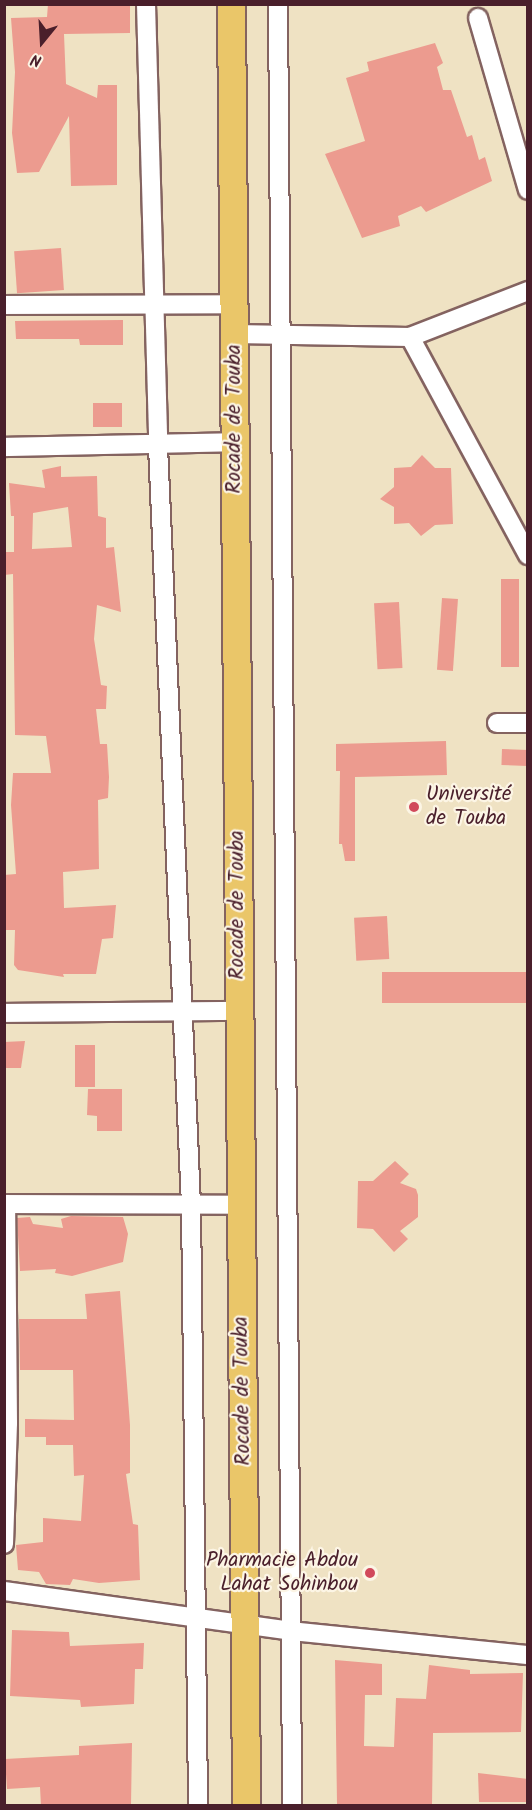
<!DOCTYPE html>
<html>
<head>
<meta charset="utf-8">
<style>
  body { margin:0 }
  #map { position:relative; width:532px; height:1810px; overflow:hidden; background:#efe2c3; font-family:Kalam,sans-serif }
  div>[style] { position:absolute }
  .building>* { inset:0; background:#ec9b8f; transform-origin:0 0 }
  .roads { filter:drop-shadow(2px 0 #846360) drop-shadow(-2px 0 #846360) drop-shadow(0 2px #846360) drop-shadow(0 -2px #846360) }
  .street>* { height:18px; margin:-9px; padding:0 9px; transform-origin:9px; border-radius:9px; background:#fff }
  .primary>* { height:27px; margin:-13.5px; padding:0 13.5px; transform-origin:13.5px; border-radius:13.5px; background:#eac669 }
  .dots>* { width:16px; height:16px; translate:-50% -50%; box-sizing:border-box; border:3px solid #fcf5e5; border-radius:50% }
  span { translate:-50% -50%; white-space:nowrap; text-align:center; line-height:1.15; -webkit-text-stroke:4.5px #fcf5e5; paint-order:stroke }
  .street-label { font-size:21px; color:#4a1f2b }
  .poi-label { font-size:21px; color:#4a1f2b }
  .left { translate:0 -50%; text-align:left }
  .right { translate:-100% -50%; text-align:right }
  .frame { position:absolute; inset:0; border:6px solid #4a1f2b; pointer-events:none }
  .north { position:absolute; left:12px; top:12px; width:60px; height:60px; -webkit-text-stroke:4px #fcf5e5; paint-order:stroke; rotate:198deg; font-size:16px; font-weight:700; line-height:24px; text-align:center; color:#4a1f2b }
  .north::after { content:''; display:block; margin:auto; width:21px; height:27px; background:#4a1f2b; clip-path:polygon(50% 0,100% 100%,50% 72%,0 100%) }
</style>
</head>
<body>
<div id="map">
  <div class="building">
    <i style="clip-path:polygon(48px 4px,130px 4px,130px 33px,64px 34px,66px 84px,97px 98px,98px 85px,117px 85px,117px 185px,71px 186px,69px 116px,39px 172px,17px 173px,12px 133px,15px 72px,11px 18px,47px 17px)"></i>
    <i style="clip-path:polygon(435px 43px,443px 63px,437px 67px,443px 90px,451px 90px,467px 137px,472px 135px,479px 160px,485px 157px,492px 181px,426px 212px,421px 206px,398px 216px,400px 226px,362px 238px,325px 154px,365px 141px,346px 78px,369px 71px,367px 62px)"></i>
    <i style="left:61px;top:248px;width:42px;height:47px;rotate:86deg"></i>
    <i style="clip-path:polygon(123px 320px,123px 345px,80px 345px,79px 339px,16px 339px,15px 321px)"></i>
    <i style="left:93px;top:403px;width:29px;height:24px"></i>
    <i style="clip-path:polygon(422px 455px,435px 468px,451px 468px,453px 524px,435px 525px,421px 536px,409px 523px,394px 524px,394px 507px,380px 499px,394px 487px,394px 468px,411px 467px)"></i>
    <i style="clip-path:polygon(evenodd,61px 466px,61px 477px,97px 476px,98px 516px,106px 518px,106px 548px,114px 547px,121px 612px,97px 605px,94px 639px,101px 685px,107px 686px,106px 709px,96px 709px,100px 744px,107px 744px,109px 777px,108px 798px,98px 800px,99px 869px,63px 872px,64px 908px,116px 905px,113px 938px,102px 939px,96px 974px,63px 974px,64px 977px,18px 970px,14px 965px,15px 930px,4px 930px,4px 875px,16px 874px,11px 805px,13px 773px,51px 773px,46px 736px,15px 735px,13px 574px,4px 575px,4px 552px,14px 552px,14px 516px,11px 516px,9px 483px,45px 488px,42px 470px,61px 466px,68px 507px,72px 547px,32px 549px,33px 513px,68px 507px)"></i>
    <i style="left:519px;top:579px;width:88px;height:18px;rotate:90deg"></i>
    <i style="left:442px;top:598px;width:16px;height:72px;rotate:4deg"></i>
    <i style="left:399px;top:602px;width:66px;height:25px;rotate:87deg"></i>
    <i style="clip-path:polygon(446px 741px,447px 775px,355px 777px,355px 861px,345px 861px,342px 844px,339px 844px,340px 771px,336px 771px,336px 744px)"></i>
    <i style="left:502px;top:749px;width:26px;height:16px;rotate:2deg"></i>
    <i style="left:387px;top:916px;width:43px;height:33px;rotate:87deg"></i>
    <i style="left:528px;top:972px;width:31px;height:146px;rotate:90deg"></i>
    <i style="clip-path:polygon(25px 1041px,21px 1068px,4px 1068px,4px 1042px)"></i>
    <i style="left:75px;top:1045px;width:20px;height:42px"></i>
    <i style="clip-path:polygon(88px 1089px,122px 1089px,122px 1131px,97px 1131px,97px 1116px,87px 1115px)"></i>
    <i style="clip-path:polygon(395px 1161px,409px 1174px,400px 1183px,416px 1189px,418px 1195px,418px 1217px,400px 1231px,408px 1239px,394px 1252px,373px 1229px,357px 1228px,358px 1181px,373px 1181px)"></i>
    <i style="clip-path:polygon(71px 1216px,123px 1217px,128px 1234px,123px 1262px,72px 1276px,55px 1273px,56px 1269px,20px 1271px,17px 1218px,30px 1217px,33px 1224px,63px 1228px,61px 1219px)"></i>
    <i style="clip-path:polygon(120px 1291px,130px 1425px,130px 1473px,126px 1474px,133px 1524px,138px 1525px,140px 1580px,99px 1583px,73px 1579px,70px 1585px,46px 1584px,39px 1572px,18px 1570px,16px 1545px,43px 1542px,43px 1518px,81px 1521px,84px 1475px,74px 1476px,73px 1445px,46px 1445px,46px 1437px,25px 1437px,25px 1419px,74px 1420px,73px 1370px,20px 1370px,19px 1319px,87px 1319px,85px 1294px)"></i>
    <i style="clip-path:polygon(12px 1630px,69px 1632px,70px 1646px,144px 1643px,143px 1669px,135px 1669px,134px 1704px,81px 1707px,80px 1700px,10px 1696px)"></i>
    <i style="clip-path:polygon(335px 1660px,382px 1664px,382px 1695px,365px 1695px,364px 1746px,394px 1747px,396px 1698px,426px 1699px,429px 1665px,470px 1670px,470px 1674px,523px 1673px,521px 1732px,433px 1733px,432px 1805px,337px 1804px)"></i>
    <i style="clip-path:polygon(132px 1743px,131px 1806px,41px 1806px,40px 1787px,7px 1789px,5px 1759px,79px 1755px,79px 1746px)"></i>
    <i style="clip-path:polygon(478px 1773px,528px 1779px,528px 1802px,479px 1802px)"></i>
  </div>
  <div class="roads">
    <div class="street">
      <i style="left:146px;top:4px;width:442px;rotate:88.4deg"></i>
      <i style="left:158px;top:446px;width:759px;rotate:87.51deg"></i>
      <i style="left:191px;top:1204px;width:602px;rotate:89.33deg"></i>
      <i style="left:278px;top:4px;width:1802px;rotate:89.55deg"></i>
      <i style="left:478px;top:18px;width:179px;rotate:73.8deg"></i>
      <i style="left:4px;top:305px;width:230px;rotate:-0.2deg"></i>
      <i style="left:234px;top:334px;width:176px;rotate:1deg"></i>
      <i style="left:410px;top:337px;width:127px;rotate:-21.3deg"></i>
      <i style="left:410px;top:337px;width:248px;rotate:61.6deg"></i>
      <i style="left:4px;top:447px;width:231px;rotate:-1.2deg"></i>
      <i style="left:497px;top:723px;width:31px"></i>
      <i style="left:4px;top:1013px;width:235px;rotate:-0.5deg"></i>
      <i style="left:4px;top:1204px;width:236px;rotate:0.2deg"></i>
      <i style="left:4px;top:1544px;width:121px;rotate:-88.1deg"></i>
      <i style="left:8px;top:1423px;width:219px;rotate:-90.5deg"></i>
      <i style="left:4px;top:1591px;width:290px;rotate:7.9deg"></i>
      <i style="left:291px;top:1631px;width:238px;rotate:5.8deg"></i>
    </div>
    <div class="primary">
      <i style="left:231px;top:4px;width:1802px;rotate:89.52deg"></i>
    </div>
  </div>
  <div class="dots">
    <i style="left:414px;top:807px;background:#d1495b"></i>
    <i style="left:370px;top:1573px;background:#d1495b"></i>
  </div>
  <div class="street-label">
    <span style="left:235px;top:419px;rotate:-90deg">Rocade de Touba</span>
    <span style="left:238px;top:905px;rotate:-90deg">Rocade de Touba</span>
    <span style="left:243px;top:1391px;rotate:-91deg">Rocade de Touba</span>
  </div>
  <div class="poi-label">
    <span class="left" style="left:426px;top:807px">Université<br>de Touba</span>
    <span class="right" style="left:358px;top:1573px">Pharmacie Abdou<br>Lahat Sohinbou</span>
  </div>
  <div class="frame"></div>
  <div class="north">N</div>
</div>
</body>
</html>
